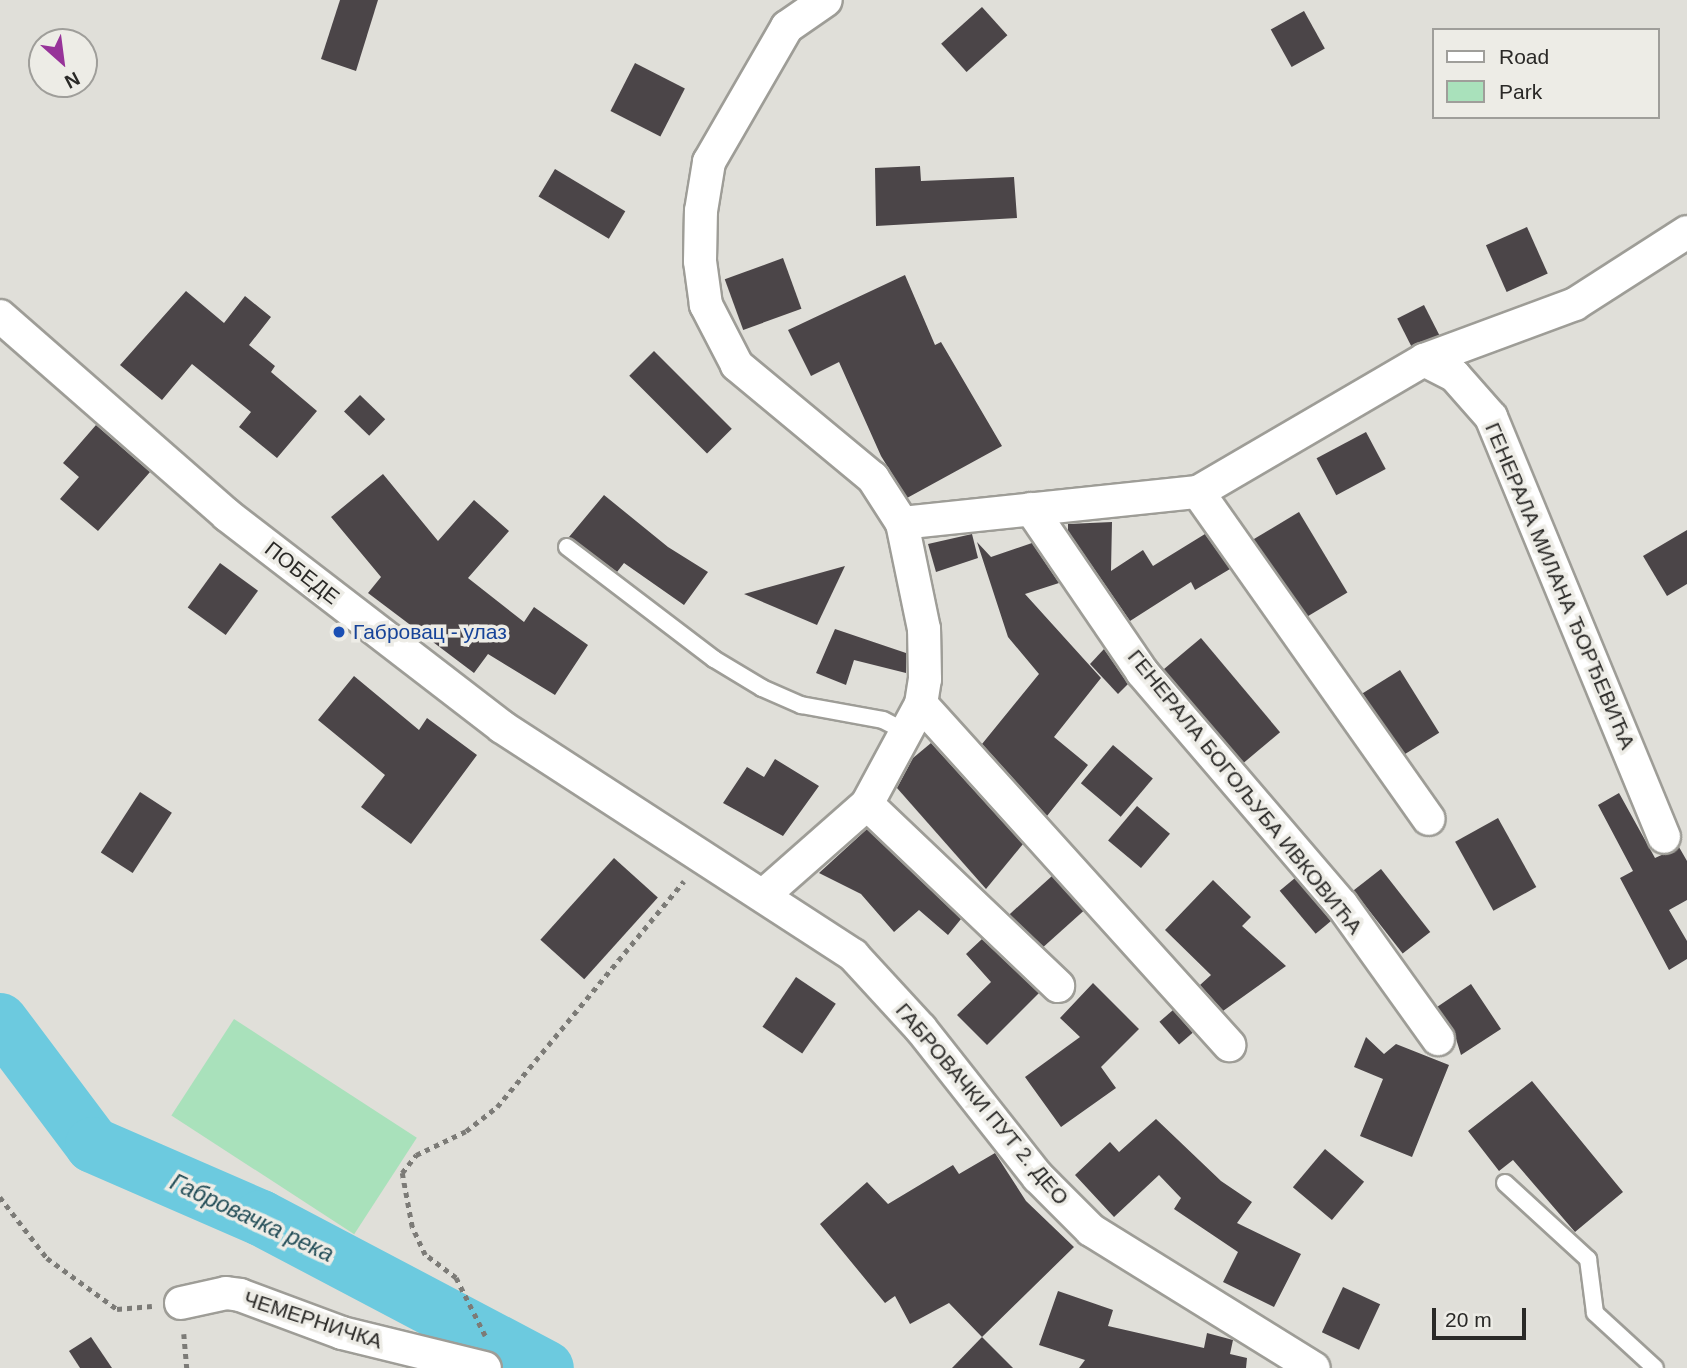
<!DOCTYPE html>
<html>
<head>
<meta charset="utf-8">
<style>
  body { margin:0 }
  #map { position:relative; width:1687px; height:1368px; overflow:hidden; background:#e0dfd9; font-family:Arial,sans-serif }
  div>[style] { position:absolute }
  .green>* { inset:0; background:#a9e1bb; transform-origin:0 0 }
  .river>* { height:56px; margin:-28px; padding:0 28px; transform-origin:28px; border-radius:28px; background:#6ccadf }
  .building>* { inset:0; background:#4b4548; transform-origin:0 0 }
  .path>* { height:4.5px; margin-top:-2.25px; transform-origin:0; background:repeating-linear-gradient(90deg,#7c7b77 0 5px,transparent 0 10px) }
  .roads { filter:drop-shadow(2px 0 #9e9d97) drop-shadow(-2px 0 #9e9d97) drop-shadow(0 2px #9e9d97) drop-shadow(0 -2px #9e9d97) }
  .lane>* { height:16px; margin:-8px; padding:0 8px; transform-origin:8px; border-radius:8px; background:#fff }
  .street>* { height:32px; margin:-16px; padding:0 16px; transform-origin:16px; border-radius:16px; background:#fff }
  .dots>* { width:19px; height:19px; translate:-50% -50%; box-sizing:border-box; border:4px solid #edece6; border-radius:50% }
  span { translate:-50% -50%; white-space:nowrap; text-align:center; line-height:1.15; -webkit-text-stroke:7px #edece6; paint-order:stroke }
  .street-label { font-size:21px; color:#2a2927 }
  .transit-label { font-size:21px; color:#164399 }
  .left { translate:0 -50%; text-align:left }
  .water-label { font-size:23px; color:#234d57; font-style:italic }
  .legend { position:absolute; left:1432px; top:28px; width:228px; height:91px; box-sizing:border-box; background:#edece6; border:2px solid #9f9e9a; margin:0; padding:9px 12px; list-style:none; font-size:21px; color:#2a2927 }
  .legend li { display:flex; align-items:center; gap:14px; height:35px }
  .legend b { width:35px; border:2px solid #9f9e9a }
  .north { position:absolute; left:28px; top:28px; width:70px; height:70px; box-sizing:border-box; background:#edece6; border:2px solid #9f9e9a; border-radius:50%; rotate:152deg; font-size:19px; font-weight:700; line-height:28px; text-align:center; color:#2a2927 }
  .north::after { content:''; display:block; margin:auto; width:24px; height:32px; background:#973399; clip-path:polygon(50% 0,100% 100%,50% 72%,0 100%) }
  .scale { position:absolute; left:1432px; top:1308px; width:94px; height:32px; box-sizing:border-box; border:4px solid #2a2927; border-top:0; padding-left:9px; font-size:21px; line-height:24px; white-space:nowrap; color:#2a2927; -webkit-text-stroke:5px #edece6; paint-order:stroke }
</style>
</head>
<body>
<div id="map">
  <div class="green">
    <i style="left:234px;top:1019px;width:218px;height:115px;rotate:33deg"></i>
  </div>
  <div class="river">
    <i style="left:0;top:1021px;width:155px;rotate:53.1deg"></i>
    <i style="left:93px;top:1145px;width:183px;rotate:23.5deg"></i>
    <i style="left:261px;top:1218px;width:322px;rotate:27.8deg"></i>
  </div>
  <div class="building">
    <i style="clip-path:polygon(340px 0,378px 0,356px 71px,321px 59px)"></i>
    <i style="left:982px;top:7px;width:38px;height:55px;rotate:48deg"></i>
    <i style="left:1304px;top:11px;width:43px;height:38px;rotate:61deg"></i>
    <i style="left:635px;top:63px;width:56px;height:54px;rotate:27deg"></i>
    <i style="clip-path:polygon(920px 166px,921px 181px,1014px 177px,1017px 218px,876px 226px,875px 168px)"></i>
    <i style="left:555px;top:169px;width:82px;height:32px;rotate:31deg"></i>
    <i style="left:1527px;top:227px;width:51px;height:45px;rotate:66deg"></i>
    <i style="left:783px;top:258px;width:54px;height:62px;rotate:70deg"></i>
    <i style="clip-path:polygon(905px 275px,935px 345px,941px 342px,1002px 446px,907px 498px,881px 456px,839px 362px,811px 376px,788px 330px)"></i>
    <i style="clip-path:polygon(186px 291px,224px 323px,245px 296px,271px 317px,249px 345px,275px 366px,271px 372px,317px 411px,277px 458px,239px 427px,251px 412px,192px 364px,162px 400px,120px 365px)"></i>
    <i style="left:1424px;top:305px;width:34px;height:30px;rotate:63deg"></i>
    <i style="left:654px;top:351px;width:110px;height:35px;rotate:45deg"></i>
    <i style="left:360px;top:395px;width:35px;height:23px;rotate:44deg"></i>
    <i style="clip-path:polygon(96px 425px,150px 472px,98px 531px,60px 499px,79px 477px,63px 463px)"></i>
    <i style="left:1366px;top:432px;width:42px;height:56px;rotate:62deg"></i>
    <i style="clip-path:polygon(383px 474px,438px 541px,474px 500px,509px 531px,468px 578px,524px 622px,534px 607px,588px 645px,555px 695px,488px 654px,474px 673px,368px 593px,381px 577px,331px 517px)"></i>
    <i style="clip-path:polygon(604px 495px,668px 547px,708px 572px,684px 605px,624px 563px,617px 572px,569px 537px)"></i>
    <i style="left:1299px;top:512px;width:94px;height:53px;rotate:59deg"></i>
    <i style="clip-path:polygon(1112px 522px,1111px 571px,1143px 550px,1153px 566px,1205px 534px,1230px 569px,1195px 590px,1191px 582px,1130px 621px,1068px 531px,1068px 524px)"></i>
    <i style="clip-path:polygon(1687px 530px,1687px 584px,1667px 596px,1643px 556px)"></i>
    <i style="clip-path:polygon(972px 534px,978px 558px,936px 572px,928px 544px)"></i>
    <i style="clip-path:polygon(977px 542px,991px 557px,1032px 543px,1059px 583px,1025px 594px,1101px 678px,1054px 737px,1088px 765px,1047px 816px,982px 744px,1039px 674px,1008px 637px)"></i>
    <i style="left:220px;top:563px;width:47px;height:55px;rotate:36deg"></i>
    <i style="clip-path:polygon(845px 566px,817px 625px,744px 594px)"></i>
    <i style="clip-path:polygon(835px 629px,906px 653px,906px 673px,854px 660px,846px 685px,816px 673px)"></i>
    <i style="left:1201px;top:638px;width:123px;height:49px;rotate:50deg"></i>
    <i style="clip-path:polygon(1104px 649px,1128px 684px,1118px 694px,1090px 664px)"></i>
    <i style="left:1400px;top:670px;width:74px;height:44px;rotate:58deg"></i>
    <i style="clip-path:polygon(354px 676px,419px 730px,427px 718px,477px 755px,411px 844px,361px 807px,385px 775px,318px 720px)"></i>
    <i style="clip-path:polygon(931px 743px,1023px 844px,986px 889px,897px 788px,913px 758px)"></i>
    <i style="left:1113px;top:745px;width:52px;height:50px;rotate:40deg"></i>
    <i style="clip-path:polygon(775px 759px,819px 786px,783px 836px,723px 803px,747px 767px,764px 777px)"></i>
    <i style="left:140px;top:792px;width:38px;height:72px;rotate:33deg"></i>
    <i style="clip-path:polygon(1619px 793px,1655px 858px,1679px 847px,1687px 861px,1687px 900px,1669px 910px,1687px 941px,1687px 959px,1669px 970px,1620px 878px,1633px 871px,1598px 805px)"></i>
    <i style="left:1137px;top:806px;width:43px;height:45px;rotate:40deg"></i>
    <i style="left:1498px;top:818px;width:79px;height:49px;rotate:61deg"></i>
    <i style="clip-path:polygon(867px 829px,961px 919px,948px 935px,919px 910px,894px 932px,861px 894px,819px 873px)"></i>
    <i style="left:614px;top:858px;width:59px;height:110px;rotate:42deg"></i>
    <i style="left:1381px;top:869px;width:80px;height:35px;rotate:52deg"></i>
    <i style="left:1052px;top:876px;width:47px;height:57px;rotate:48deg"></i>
    <i style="left:1295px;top:878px;width:56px;height:20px;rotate:50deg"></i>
    <i style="clip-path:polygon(1213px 880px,1251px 917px,1242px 926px,1286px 966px,1223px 1011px,1200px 985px,1211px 975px,1165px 930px)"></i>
    <i style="clip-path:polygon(982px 939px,1039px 993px,987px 1045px,957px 1015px,991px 982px,966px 954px)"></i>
    <i style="left:796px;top:977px;width:48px;height:60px;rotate:34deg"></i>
    <i style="clip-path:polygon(1093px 983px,1139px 1029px,1101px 1067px,1116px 1088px,1061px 1127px,1025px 1077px,1080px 1037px,1060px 1018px)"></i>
    <i style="clip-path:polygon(1471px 984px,1501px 1029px,1461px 1055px,1453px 1029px,1437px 1007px)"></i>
    <i style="left:1173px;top:1010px;width:30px;height:18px;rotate:49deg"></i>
    <i style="clip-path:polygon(1366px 1037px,1384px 1054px,1396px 1044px,1449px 1065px,1412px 1157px,1360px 1136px,1383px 1079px,1354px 1067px)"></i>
    <i style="clip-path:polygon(1532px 1081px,1623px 1192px,1575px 1232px,1513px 1160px,1499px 1171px,1468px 1131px)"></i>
    <i style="clip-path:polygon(1156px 1119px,1221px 1181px,1252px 1202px,1237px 1223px,1301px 1254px,1274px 1307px,1223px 1282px,1238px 1252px,1174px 1209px,1181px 1198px,1159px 1175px,1114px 1217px,1075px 1175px,1110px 1142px,1119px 1152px)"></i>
    <i style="left:1325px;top:1149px;width:51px;height:50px;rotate:40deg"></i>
    <i style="clip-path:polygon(995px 1153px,1026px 1201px,1074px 1247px,982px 1337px,949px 1303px,910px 1324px,895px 1296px,885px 1303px,820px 1224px,867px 1182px,888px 1204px,953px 1165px,959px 1174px)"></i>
    <i style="left:1343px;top:1287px;width:41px;height:50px;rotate:25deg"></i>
    <i style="clip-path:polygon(1058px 1291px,1113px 1310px,1108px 1326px,1204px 1348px,1207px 1333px,1233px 1340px,1230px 1354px,1247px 1358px,1246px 1368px,1079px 1368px,1085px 1360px,1039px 1345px)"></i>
    <i style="clip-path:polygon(91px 1337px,112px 1368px,80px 1368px,69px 1351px)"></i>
    <i style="clip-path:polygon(982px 1337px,1013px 1368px,952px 1368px)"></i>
  </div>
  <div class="path">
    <i style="left:0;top:1197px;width:77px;rotate:52.4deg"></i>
    <i style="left:47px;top:1258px;width:87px;rotate:36.1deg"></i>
    <i style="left:117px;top:1309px;width:35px;rotate:-5deg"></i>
    <i style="left:184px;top:1334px;width:34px;rotate:85deg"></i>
    <i style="left:485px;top:1336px;width:65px;rotate:-116.6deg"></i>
    <i style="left:456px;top:1278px;width:39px;rotate:-143deg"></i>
    <i style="left:425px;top:1255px;width:31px;rotate:-115deg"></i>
    <i style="left:412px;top:1227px;width:55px;rotate:-100.5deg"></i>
    <i style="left:402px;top:1173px;width:23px;rotate:-52deg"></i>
    <i style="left:416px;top:1155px;width:55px;rotate:-25.6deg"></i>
    <i style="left:466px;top:1131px;width:39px;rotate:-38deg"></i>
    <i style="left:497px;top:1107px;width:293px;rotate:-50.4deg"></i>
  </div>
  <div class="roads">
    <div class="lane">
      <i style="left:567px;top:547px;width:185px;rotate:37.3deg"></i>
      <i style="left:714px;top:659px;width:56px;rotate:31.1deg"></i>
      <i style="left:762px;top:688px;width:43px;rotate:23.6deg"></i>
      <i style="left:801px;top:705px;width:83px;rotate:10.4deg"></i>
      <i style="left:883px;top:720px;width:27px;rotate:27deg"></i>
      <i style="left:1505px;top:1183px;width:113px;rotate:42.5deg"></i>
      <i style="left:1588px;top:1259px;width:54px;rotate:82.6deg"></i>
      <i style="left:1595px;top:1313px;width:81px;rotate:42.5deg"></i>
    </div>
    <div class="street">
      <i style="left:0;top:316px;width:302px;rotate:41.2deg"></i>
      <i style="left:227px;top:515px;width:347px;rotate:37.6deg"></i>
      <i style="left:502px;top:727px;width:419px;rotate:33deg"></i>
      <i style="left:853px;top:955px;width:100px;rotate:47.4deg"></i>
      <i style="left:921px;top:1029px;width:189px;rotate:51.7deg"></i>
      <i style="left:1038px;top:1177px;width:75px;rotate:45deg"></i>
      <i style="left:1091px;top:1230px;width:262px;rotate:31.8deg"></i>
      <i style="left:1424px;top:360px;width:34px;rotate:27deg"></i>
      <i style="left:1454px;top:375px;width:56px;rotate:48.6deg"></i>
      <i style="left:1491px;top:417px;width:454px;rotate:67.6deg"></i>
      <i style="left:1198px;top:492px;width:400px;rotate:54.8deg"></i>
      <i style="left:1031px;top:509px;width:197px;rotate:55.7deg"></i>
      <i style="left:1142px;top:672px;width:307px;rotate:49.4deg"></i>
      <i style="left:1342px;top:905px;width:165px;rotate:54.4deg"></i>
      <i style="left:902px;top:523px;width:298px;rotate:-6deg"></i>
      <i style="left:1198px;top:492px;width:262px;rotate:-30.3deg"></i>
      <i style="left:1424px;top:360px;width:161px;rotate:-20.3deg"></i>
      <i style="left:1575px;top:304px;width:133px;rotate:-32.7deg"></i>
      <i style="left:921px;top:704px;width:460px;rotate:47.9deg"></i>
      <i style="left:867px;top:804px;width:264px;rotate:43.6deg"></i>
      <i style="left:765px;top:894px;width:136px;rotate:-41.4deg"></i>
      <i style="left:867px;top:804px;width:114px;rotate:-61.6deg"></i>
      <i style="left:921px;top:704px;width:25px;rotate:-81deg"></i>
      <i style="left:925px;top:679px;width:50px;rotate:-91.1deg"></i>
      <i style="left:924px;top:629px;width:108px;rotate:-101.7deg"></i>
      <i style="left:902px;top:523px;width:54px;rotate:-122.8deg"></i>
      <i style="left:873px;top:478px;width:177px;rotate:-140.3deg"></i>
      <i style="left:737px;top:365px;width:68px;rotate:-117.3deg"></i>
      <i style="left:706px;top:305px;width:44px;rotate:-97.8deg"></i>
      <i style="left:700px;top:261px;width:50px;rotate:-88.9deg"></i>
      <i style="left:701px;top:211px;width:50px;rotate:-80.7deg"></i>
      <i style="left:709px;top:162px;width:156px;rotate:-60deg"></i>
      <i style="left:787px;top:27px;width:47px;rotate:-34.7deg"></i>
      <i style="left:181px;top:1303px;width:46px;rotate:-12.5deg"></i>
      <i style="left:226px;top:1293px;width:14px;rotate:8deg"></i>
      <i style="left:240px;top:1295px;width:109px;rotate:20.4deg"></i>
      <i style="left:342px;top:1333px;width:147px;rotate:13.8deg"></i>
    </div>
  </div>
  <div class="dots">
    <i style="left:339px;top:632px;background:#1a4fb4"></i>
  </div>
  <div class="street-label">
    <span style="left:302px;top:573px;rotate:38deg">ПОБЕДЕ</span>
    <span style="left:1560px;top:586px;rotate:67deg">ГЕНЕРАЛА МИЛАНА ЂОРЂЕВИЋА</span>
    <span style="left:1245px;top:792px;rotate:51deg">ГЕНЕРАЛА БОГОЉУБА ИВКОВИЋА</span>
    <span style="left:982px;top:1104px;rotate:50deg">ГАБРОВАЧКИ ПУТ 2. ДЕО</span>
    <span style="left:313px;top:1320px;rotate:18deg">ЧЕМЕРНИЧКА</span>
  </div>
  <div class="transit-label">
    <span class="left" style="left:353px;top:632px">Габровац - улаз</span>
  </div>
  <div class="water-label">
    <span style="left:252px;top:1218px;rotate:25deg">Габровачка река</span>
  </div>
  <ul class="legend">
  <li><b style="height:9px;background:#fff"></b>Road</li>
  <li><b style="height:19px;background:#a9e1bb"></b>Park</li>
  </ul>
  <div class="north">N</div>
  <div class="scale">20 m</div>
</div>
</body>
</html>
